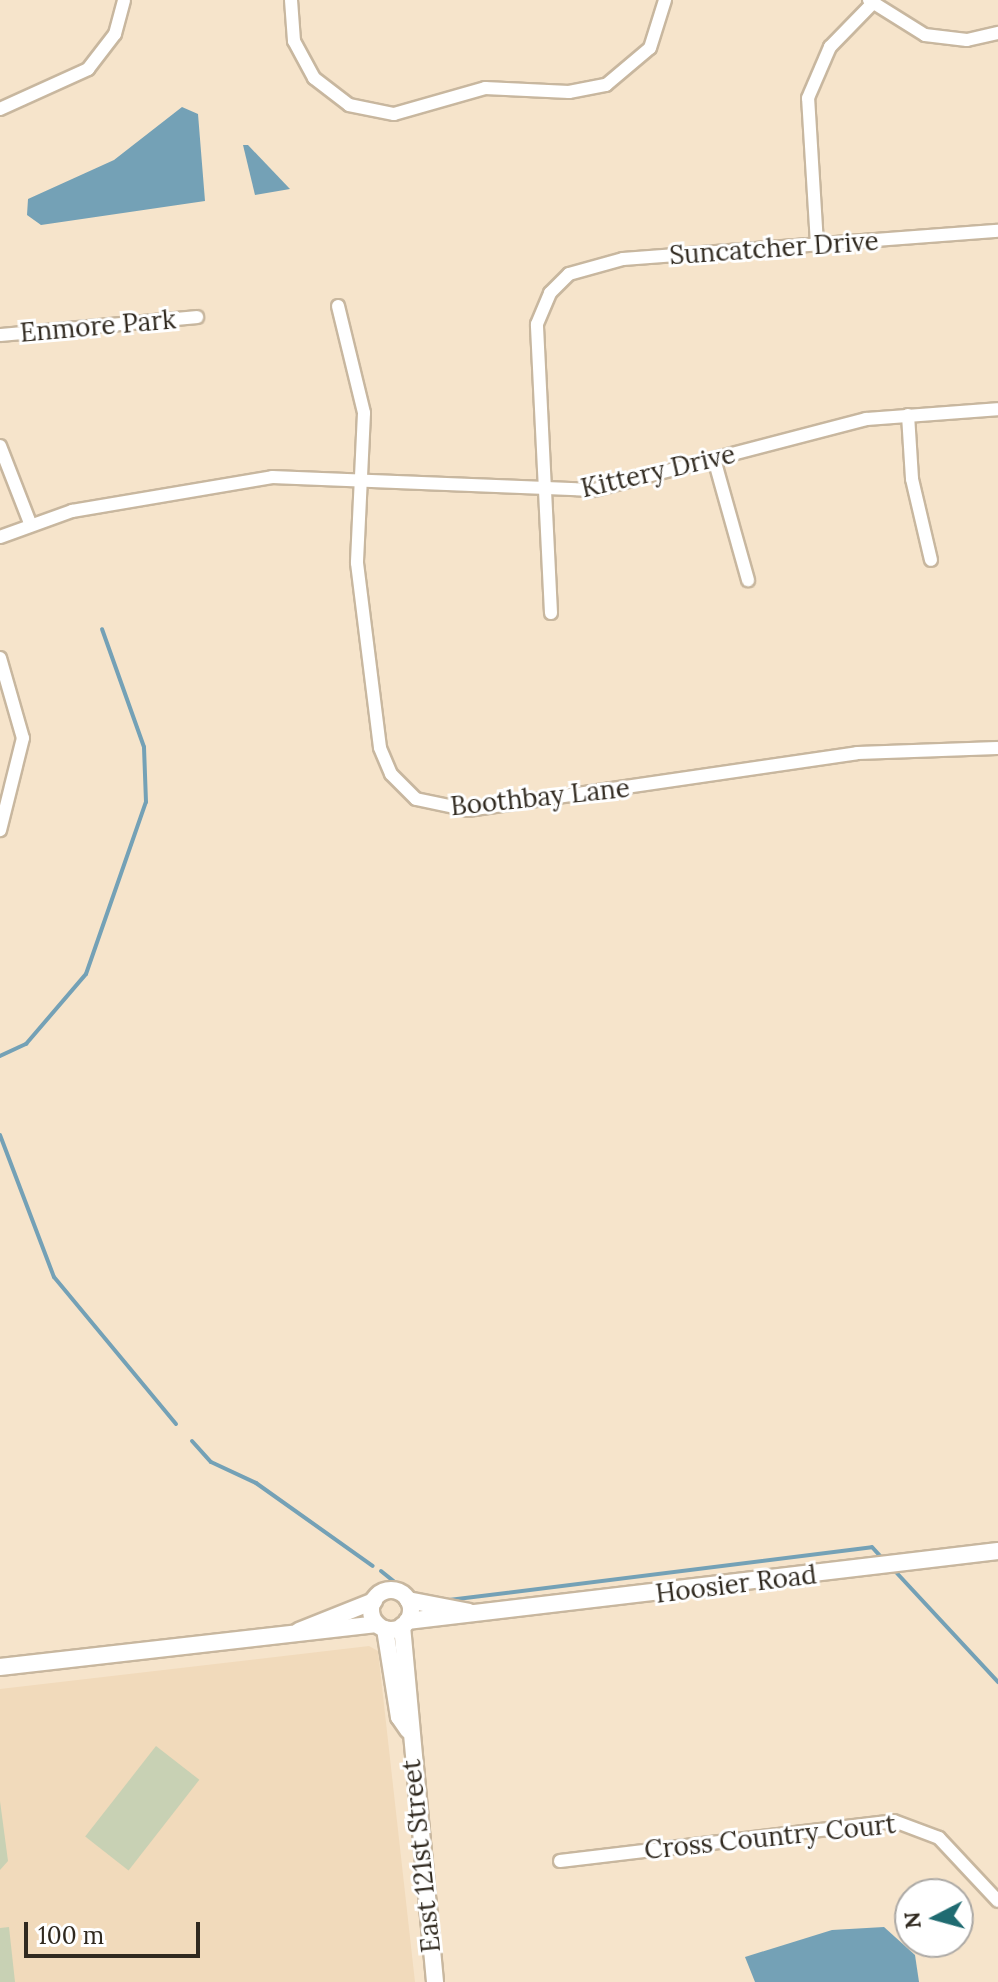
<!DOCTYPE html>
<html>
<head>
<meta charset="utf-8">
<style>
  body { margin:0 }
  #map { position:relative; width:998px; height:1982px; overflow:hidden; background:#f6e4cb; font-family:Lora,serif }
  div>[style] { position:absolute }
  .built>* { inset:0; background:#f1dabb }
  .green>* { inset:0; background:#c8d1b4; transform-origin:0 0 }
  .water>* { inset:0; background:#74a1b6 }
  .stream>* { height:4px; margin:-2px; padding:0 2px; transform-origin:2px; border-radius:2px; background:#74a1b6 }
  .roads { filter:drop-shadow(2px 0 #c8b79f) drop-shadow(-2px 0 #c8b79f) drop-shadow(0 2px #c8b79f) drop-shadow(0 -2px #c8b79f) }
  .minor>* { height:12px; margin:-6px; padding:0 6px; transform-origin:6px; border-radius:6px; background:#fff }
  .tertiary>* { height:16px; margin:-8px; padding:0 8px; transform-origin:8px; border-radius:8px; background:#fff }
  .tertiary>.ring { margin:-8px; padding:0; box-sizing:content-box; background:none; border:16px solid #fff; border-radius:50% }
  span { translate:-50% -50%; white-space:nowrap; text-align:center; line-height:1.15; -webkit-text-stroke:6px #fff; paint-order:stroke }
  .street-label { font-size:26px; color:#30291f }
  .north { position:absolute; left:894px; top:1878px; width:80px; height:80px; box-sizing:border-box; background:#fff; border:2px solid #aca9a5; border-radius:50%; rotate:264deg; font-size:22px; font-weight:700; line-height:32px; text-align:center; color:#30291f }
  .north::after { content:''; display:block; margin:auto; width:28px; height:36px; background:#1f6b71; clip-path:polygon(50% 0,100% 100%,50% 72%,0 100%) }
  .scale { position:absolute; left:24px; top:1922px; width:176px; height:36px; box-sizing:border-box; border:4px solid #30291f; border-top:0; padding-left:10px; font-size:24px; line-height:28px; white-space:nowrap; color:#30291f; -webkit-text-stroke:6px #fff; paint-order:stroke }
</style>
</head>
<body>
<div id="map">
  <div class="built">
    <i style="clip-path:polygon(369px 1646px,378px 1651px,415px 1982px,0 1982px,0 1689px)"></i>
  </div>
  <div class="green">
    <i style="left:156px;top:1746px;width:55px;height:115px;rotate:38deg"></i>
    <i style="clip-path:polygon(0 1801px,8px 1861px,0 1870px)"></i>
    <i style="clip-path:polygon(9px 1927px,15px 1982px,0 1982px,0 1928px)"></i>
  </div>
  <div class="water">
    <i style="clip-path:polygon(182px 107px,198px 114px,205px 201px,41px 225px,27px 215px,28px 199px,114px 160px)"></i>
    <i style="clip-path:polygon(243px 145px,248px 145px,290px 189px,255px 195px)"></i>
    <i style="clip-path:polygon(884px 1927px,915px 1955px,919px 1982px,755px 1982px,745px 1957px,832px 1930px)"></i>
  </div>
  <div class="stream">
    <i style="left:0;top:1056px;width:29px;rotate:-25deg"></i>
    <i style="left:26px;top:1044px;width:92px;rotate:-49.4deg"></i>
    <i style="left:86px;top:974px;width:182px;rotate:-70.8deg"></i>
    <i style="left:146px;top:802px;width:55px;rotate:-92.1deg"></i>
    <i style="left:144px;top:747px;width:125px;rotate:-109.6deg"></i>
    <i style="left:0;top:1135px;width:152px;rotate:69.2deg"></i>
    <i style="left:54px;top:1277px;width:191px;rotate:50.3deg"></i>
    <i style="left:192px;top:1441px;width:28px;rotate:48deg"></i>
    <i style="left:211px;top:1462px;width:50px;rotate:25deg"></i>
    <i style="left:256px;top:1483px;width:143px;rotate:35.4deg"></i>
    <i style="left:894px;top:1570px;width:153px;rotate:47.1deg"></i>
    <i style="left:381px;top:1571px;width:36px;rotate:39deg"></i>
    <i style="left:449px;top:1600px;width:426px;rotate:-7.1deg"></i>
    <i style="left:872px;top:1547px;width:13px;rotate:48deg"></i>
  </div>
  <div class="roads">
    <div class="minor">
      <i style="left:291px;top:0;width:41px;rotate:85.8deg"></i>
      <i style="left:294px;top:41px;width:42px;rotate:61.6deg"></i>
      <i style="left:314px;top:78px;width:44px;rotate:37.6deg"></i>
      <i style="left:349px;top:105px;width:46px;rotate:11.3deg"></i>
      <i style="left:394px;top:114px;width:95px;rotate:-15.9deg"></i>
      <i style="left:485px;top:88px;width:84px;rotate:2.7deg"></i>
      <i style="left:569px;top:92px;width:38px;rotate:-11deg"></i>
      <i style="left:606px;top:85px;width:57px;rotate:-40.1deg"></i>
      <i style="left:650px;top:48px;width:50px;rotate:-72.6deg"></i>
      <i style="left:869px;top:0;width:66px;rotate:32deg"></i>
      <i style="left:925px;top:35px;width:42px;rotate:6.8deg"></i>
      <i style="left:967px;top:40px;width:32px;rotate:-13deg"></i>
      <i style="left:0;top:109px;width:97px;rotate:-24.4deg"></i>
      <i style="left:88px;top:69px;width:44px;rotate:-52.4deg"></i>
      <i style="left:115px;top:34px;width:35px;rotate:-75deg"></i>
      <i style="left:817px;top:244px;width:146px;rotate:-93.5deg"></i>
      <i style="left:808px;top:98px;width:56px;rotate:-66.7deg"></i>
      <i style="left:830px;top:47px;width:60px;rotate:-45.7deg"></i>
      <i style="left:338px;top:306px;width:110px;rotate:76.3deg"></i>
      <i style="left:364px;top:413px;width:150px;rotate:92.7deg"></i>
      <i style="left:357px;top:563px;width:186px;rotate:82.9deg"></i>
      <i style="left:380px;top:748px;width:28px;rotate:67deg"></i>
      <i style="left:391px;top:774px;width:35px;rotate:45deg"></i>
      <i style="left:416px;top:799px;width:53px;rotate:11.9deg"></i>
      <i style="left:468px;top:810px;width:393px;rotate:-8.3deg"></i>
      <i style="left:857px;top:753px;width:141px;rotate:-2deg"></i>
      <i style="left:0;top:335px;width:198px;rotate:-5.2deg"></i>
      <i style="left:908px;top:415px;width:64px;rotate:86.4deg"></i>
      <i style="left:912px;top:479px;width:83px;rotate:76.8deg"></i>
      <i style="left:0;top:446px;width:83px;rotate:68.7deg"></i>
      <i style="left:714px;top:459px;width:126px;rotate:74.3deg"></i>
      <i style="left:0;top:537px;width:77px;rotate:-19.9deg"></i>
      <i style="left:72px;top:511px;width:203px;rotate:-9.6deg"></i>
      <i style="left:272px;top:477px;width:322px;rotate:2.3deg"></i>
      <i style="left:594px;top:490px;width:281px;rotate:-14.6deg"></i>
      <i style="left:866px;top:419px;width:132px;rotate:-4.3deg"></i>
      <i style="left:551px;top:613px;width:289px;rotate:-92.8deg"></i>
      <i style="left:537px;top:324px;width:34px;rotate:-67deg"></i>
      <i style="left:550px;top:293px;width:27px;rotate:-45deg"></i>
      <i style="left:569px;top:274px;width:56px;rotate:-15.5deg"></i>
      <i style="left:623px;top:259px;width:376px;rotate:-4.3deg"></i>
      <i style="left:0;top:658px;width:83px;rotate:74deg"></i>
      <i style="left:23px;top:738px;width:95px;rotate:104deg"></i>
      <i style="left:560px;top:1861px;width:336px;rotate:-6.8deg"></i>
      <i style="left:894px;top:1821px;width:48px;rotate:20.7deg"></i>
      <i style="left:939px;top:1838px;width:86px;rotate:46.9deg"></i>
    </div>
    <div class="tertiary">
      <i class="ring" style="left:371px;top:1590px;width:24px;height:24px"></i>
      <i style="left:408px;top:1600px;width:62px;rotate:11.1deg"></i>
      <i style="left:407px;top:1621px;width:595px;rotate:-6.75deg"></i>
      <i style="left:402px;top:1626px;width:358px;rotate:84.7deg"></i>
      <i style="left:385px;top:1629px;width:89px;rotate:81deg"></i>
      <i style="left:399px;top:1717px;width:16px;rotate:55deg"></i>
      <i style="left:299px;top:1631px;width:81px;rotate:-21.8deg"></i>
      <i style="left:0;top:1667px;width:379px;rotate:-6.5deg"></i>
    </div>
  </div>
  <div class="street-label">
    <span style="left:774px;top:248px;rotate:-4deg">Suncatcher Drive</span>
    <span style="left:98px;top:326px;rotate:-5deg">Enmore Park</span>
    <span style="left:658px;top:471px;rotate:-13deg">Kittery Drive</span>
    <span style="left:540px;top:797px;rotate:-6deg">Boothbay Lane</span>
    <span style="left:736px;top:1584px;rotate:-7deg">Hoosier Road</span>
    <span style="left:770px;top:1837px;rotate:-6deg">Cross Country Court</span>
    <span style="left:421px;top:1856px;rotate:-96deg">East 121st Street</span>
  </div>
  <div class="north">N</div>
  <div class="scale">100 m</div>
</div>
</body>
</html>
